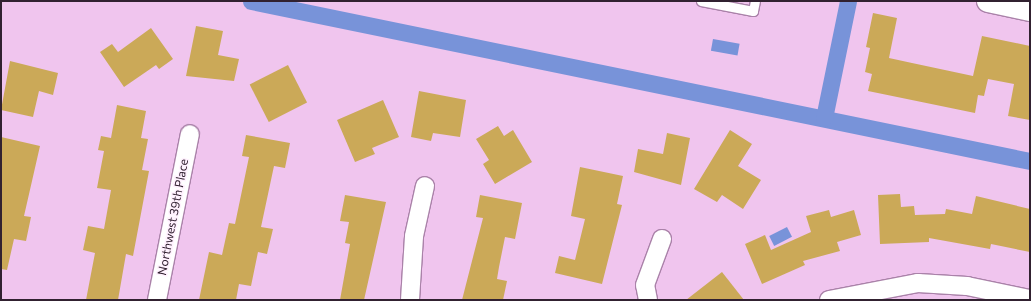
<!DOCTYPE html>
<html>
<head>
<meta charset="utf-8">
<style>
  body { margin:0 }
  #map { position:relative; width:1031px; height:301px; overflow:hidden; background:#f0c5ee; font-family:Commissioner,sans-serif }
  div>[style] { position:absolute }
  .water>* { inset:0; background:#7893d9; transform-origin:0 0 }
  .canal>* { height:17px; margin:-8.5px; padding:0 8.5px; transform-origin:8.5px; border-radius:8.5px; background:#7893d9 }
  .building>* { inset:0; background:#cba958; transform-origin:0 0 }
  .roads { filter:drop-shadow(1px 0 #aa82a9) drop-shadow(-1px 0 #aa82a9) drop-shadow(0 1px #aa82a9) drop-shadow(0 -1px #aa82a9) }
  .lane>* { height:9px; margin:-4.5px; padding:0 4.5px; transform-origin:4.5px; border-radius:4.5px; background:#fff }
  .street>* { height:18px; margin:-9px; padding:0 9px; transform-origin:9px; border-radius:9px; background:#fff }
  .secondary>* { height:22px; margin:-11px; padding:0 11px; transform-origin:11px; border-radius:11px; background:#fff }
  span { translate:-50% -50%; white-space:nowrap; text-align:center; line-height:1.15; -webkit-text-stroke:3px #fff1fe; paint-order:stroke }
  .street-label { font-size:12px; color:#312130 }
  .frame { position:absolute; inset:0; border:2px solid #312130; pointer-events:none }
</style>
</head>
<body>
<div id="map">
  <div class="water">
    <i style="left:713px;top:39px;width:27px;height:12px;rotate:10deg"></i>
    <i style="left:787px;top:227px;width:11px;height:20px;rotate:63deg"></i>
  </div>
  <div class="canal">
    <i style="left:251px;top:1px;width:795px;rotate:11.61deg"></i>
    <i style="left:824px;top:118px;width:119px;rotate:-78.4deg"></i>
  </div>
  <div class="building">
    <i style="clip-path:polygon(873px 13px,897px 18px,889px 58px,912px 63px,973px 76px,982px 36px,1030px 46px,1030px 120px,1008px 116px,1014px 84px,988px 79px,984px 96px,978px 95px,975px 113px,868px 91px,872px 74px,865px 72px,870px 48px,866px 47px)"></i>
    <i style="clip-path:polygon(196px 26px,223px 31px,218px 55px,239px 59px,234px 81px,186px 76px)"></i>
    <i style="clip-path:polygon(151px 28px,173px 59px,159px 69px,156px 65px,124px 87px,100px 52px,112px 44px,118px 52px)"></i>
    <i style="clip-path:polygon(10px 61px,58px 73px,53px 95px,39px 91px,33px 117px,1px 110px)"></i>
    <i style="left:288px;top:65px;width:42px;height:43px;rotate:63deg"></i>
    <i style="clip-path:polygon(419px 91px,466px 100px,460px 137px,433px 133px,431px 141px,411px 137px)"></i>
    <i style="clip-path:polygon(383px 100px,399px 137px,372px 148px,375px 154px,355px 162px,337px 120px)"></i>
    <i style="clip-path:polygon(117px 105px,146px 111px,141px 138px,148px 139px,142px 170px,149px 171px,133px 256px,126px 254px,118px 300px,86px 300px,95px 253px,83px 250px,88px 226px,104px 229px,111px 190px,97px 188px,104px 151px,98px 150px,101px 136px,111px 138px)"></i>
    <i style="clip-path:polygon(498px 126px,504px 136px,513px 130px,532px 162px,495px 184px,483px 164px,489px 160px,476px 139px)"></i>
    <i style="clip-path:polygon(730px 130px,752px 144px,738px 166px,761px 180px,743px 209px,722px 195px,717px 202px,694px 189px)"></i>
    <i style="clip-path:polygon(667px 133px,690px 138px,681px 185px,634px 172px,638px 149px,663px 154px)"></i>
    <i style="clip-path:polygon(246px 135px,290px 143px,285px 168px,274px 166px,261px 227px,273px 229px,267px 254px,258px 252px,251px 286px,239px 284px,236px 300px,199px 300px,209px 252px,222px 255px,229px 223px,235px 224px,249px 157px,242px 156px)"></i>
    <i style="clip-path:polygon(1px 137px,40px 146px,24px 216px,31px 217px,26px 241px,14px 239px,7px 270px,1px 269px)"></i>
    <i style="clip-path:polygon(580px 167px,623px 176px,617px 204px,622px 205px,602px 284px,555px 273px,559px 256px,575px 260px,585px 219px,571px 216px)"></i>
    <i style="clip-path:polygon(900px 194px,901px 207px,914px 206px,915px 215px,945px 214px,946px 209px,972px 214px,976px 196px,1030px 209px,1030px 252px,991px 244px,990px 249px,929px 238px,929px 242px,880px 244px,878px 195px)"></i>
    <i style="clip-path:polygon(345px 195px,386px 202px,364px 300px,340px 300px,350px 244px,345px 243px,349px 222px,340px 221px)"></i>
    <i style="clip-path:polygon(480px 195px,522px 203px,515px 239px,505px 237px,499px 267px,497px 279px,507px 281px,503px 300px,462px 300px,483px 218px,476px 217px)"></i>
    <i style="clip-path:polygon(829px 210px,831px 217px,854px 210px,861px 235px,837px 242px,840px 251px,803px 261px,805px 265px,762px 284px,745px 244px,765px 235px,771px 250px,811px 232px,806px 216px)"></i>
    <i style="clip-path:polygon(722px 272px,744px 300px,686px 300px)"></i>
  </div>
  <div class="roads">
    <div class="lane">
      <i style="left:701px;top:1px;width:53px;rotate:10.9deg"></i>
      <i style="left:753px;top:11px;width:10px;rotate:-79deg"></i>
    </div>
    <div class="street">
      <i style="left:157px;top:300px;width:169px;rotate:-78.8deg"></i>
      <i style="left:410px;top:300px;width:64px;rotate:-86.4deg"></i>
      <i style="left:414px;top:236px;width:51px;rotate:-77.6deg"></i>
      <i style="left:648px;top:300px;width:15px;rotate:-101deg"></i>
      <i style="left:645px;top:285px;width:49px;rotate:-69.7deg"></i>
      <i style="left:829px;top:300px;width:91px;rotate:-10.8deg"></i>
      <i style="left:918px;top:283px;width:49px;rotate:3.5deg"></i>
      <i style="left:967px;top:286px;width:64px;rotate:11.7deg"></i>
    </div>
    <div class="secondary">
      <i style="left:988px;top:1px;width:43px;rotate:12.1deg"></i>
    </div>
  </div>
  <div class="street-label">
    <span style="left:173px;top:217px;rotate:-79deg">Northwest 39th Place</span>
  </div>
  <div class="frame"></div>
</div>
</body>
</html>
